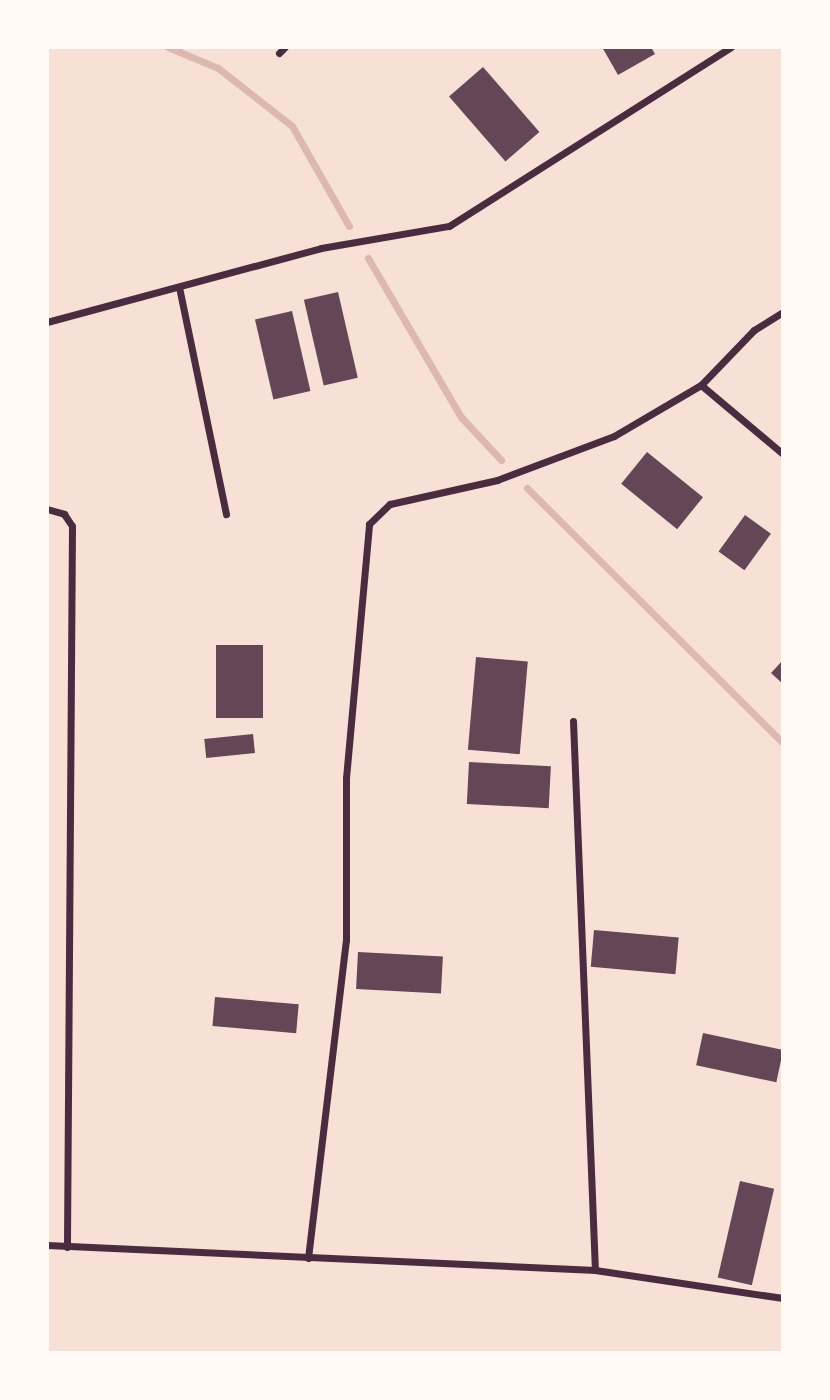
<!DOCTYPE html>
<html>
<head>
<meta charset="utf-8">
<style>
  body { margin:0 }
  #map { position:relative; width:830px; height:1400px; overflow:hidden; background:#f7e1d7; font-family:Arial,sans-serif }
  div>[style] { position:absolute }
  .stream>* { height:7px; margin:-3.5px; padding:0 3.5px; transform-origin:3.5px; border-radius:3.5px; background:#dcb8b0 }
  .building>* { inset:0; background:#644757; transform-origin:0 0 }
  .minor>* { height:7px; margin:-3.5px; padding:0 3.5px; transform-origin:3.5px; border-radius:3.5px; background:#4a2c40 }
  span { translate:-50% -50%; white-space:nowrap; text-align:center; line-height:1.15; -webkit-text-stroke:7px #fffaf5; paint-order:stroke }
  .frame { position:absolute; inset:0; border:49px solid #fffaf5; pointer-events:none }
</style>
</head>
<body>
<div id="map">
  <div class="stream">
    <i style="left:168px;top:47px;width:54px;rotate:22.8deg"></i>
    <i style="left:218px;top:68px;width:94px;rotate:38.1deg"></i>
    <i style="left:292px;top:126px;width:115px;rotate:60.3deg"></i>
    <i style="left:368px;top:258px;width:184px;rotate:59.7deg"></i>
    <i style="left:461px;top:417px;width:59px;rotate:47.1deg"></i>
    <i style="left:527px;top:488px;width:361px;rotate:44.9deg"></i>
  </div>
  <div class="building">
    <i style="clip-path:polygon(602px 47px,651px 47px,655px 54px,618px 75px)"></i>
    <i style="left:483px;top:67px;width:86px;height:45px;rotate:49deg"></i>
    <i style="left:338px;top:292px;width:88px;height:35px;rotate:77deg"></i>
    <i style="left:292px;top:311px;width:82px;height:38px;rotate:77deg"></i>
    <i style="left:647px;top:452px;width:72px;height:41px;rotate:39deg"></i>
    <i style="left:745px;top:515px;width:32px;height:45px;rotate:36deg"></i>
    <i style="left:216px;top:645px;width:47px;height:73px"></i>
    <i style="left:476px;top:657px;width:52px;height:93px;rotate:5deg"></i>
    <i style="clip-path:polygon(783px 660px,783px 684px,771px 673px)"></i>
    <i style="left:253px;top:734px;width:19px;height:49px;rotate:84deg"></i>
    <i style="left:469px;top:762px;width:82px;height:42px;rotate:3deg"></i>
    <i style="left:594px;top:930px;width:85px;height:37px;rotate:5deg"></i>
    <i style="left:358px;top:952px;width:85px;height:37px;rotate:3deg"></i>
    <i style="left:215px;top:997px;width:84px;height:29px;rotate:5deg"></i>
    <i style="left:703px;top:1033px;width:82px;height:33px;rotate:12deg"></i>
    <i style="left:740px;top:1181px;width:35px;height:99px;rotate:13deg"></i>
  </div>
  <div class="minor">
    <i style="left:279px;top:53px;width:8px;rotate:-45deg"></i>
    <i style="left:179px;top:287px;width:232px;rotate:78.3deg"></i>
    <i style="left:47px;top:322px;width:284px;rotate:-15.1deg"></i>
    <i style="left:321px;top:248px;width:130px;rotate:-9.8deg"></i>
    <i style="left:449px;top:226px;width:334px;rotate:-32.4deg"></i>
    <i style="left:701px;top:385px;width:107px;rotate:40.1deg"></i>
    <i style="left:47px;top:509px;width:18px;rotate:16deg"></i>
    <i style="left:64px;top:514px;width:14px;rotate:56deg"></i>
    <i style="left:72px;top:526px;width:721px;rotate:90.4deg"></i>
    <i style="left:573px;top:721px;width:549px;rotate:87.71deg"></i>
    <i style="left:47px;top:1245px;width:549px;rotate:2.61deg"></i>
    <i style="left:595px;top:1270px;width:190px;rotate:8.5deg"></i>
    <i style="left:308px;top:1258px;width:320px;rotate:-83.2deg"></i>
    <i style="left:346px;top:940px;width:162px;rotate:-90deg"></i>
    <i style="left:346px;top:778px;width:255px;rotate:-84.8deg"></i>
    <i style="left:369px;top:524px;width:29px;rotate:-44deg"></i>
    <i style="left:390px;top:504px;width:110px;rotate:-12.6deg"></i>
    <i style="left:497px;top:480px;width:125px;rotate:-20.6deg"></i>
    <i style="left:614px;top:436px;width:101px;rotate:-30.4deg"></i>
    <i style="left:701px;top:385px;width:76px;rotate:-46.1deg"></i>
    <i style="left:754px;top:330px;width:34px;rotate:-32deg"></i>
  </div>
  <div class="frame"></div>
</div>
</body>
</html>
